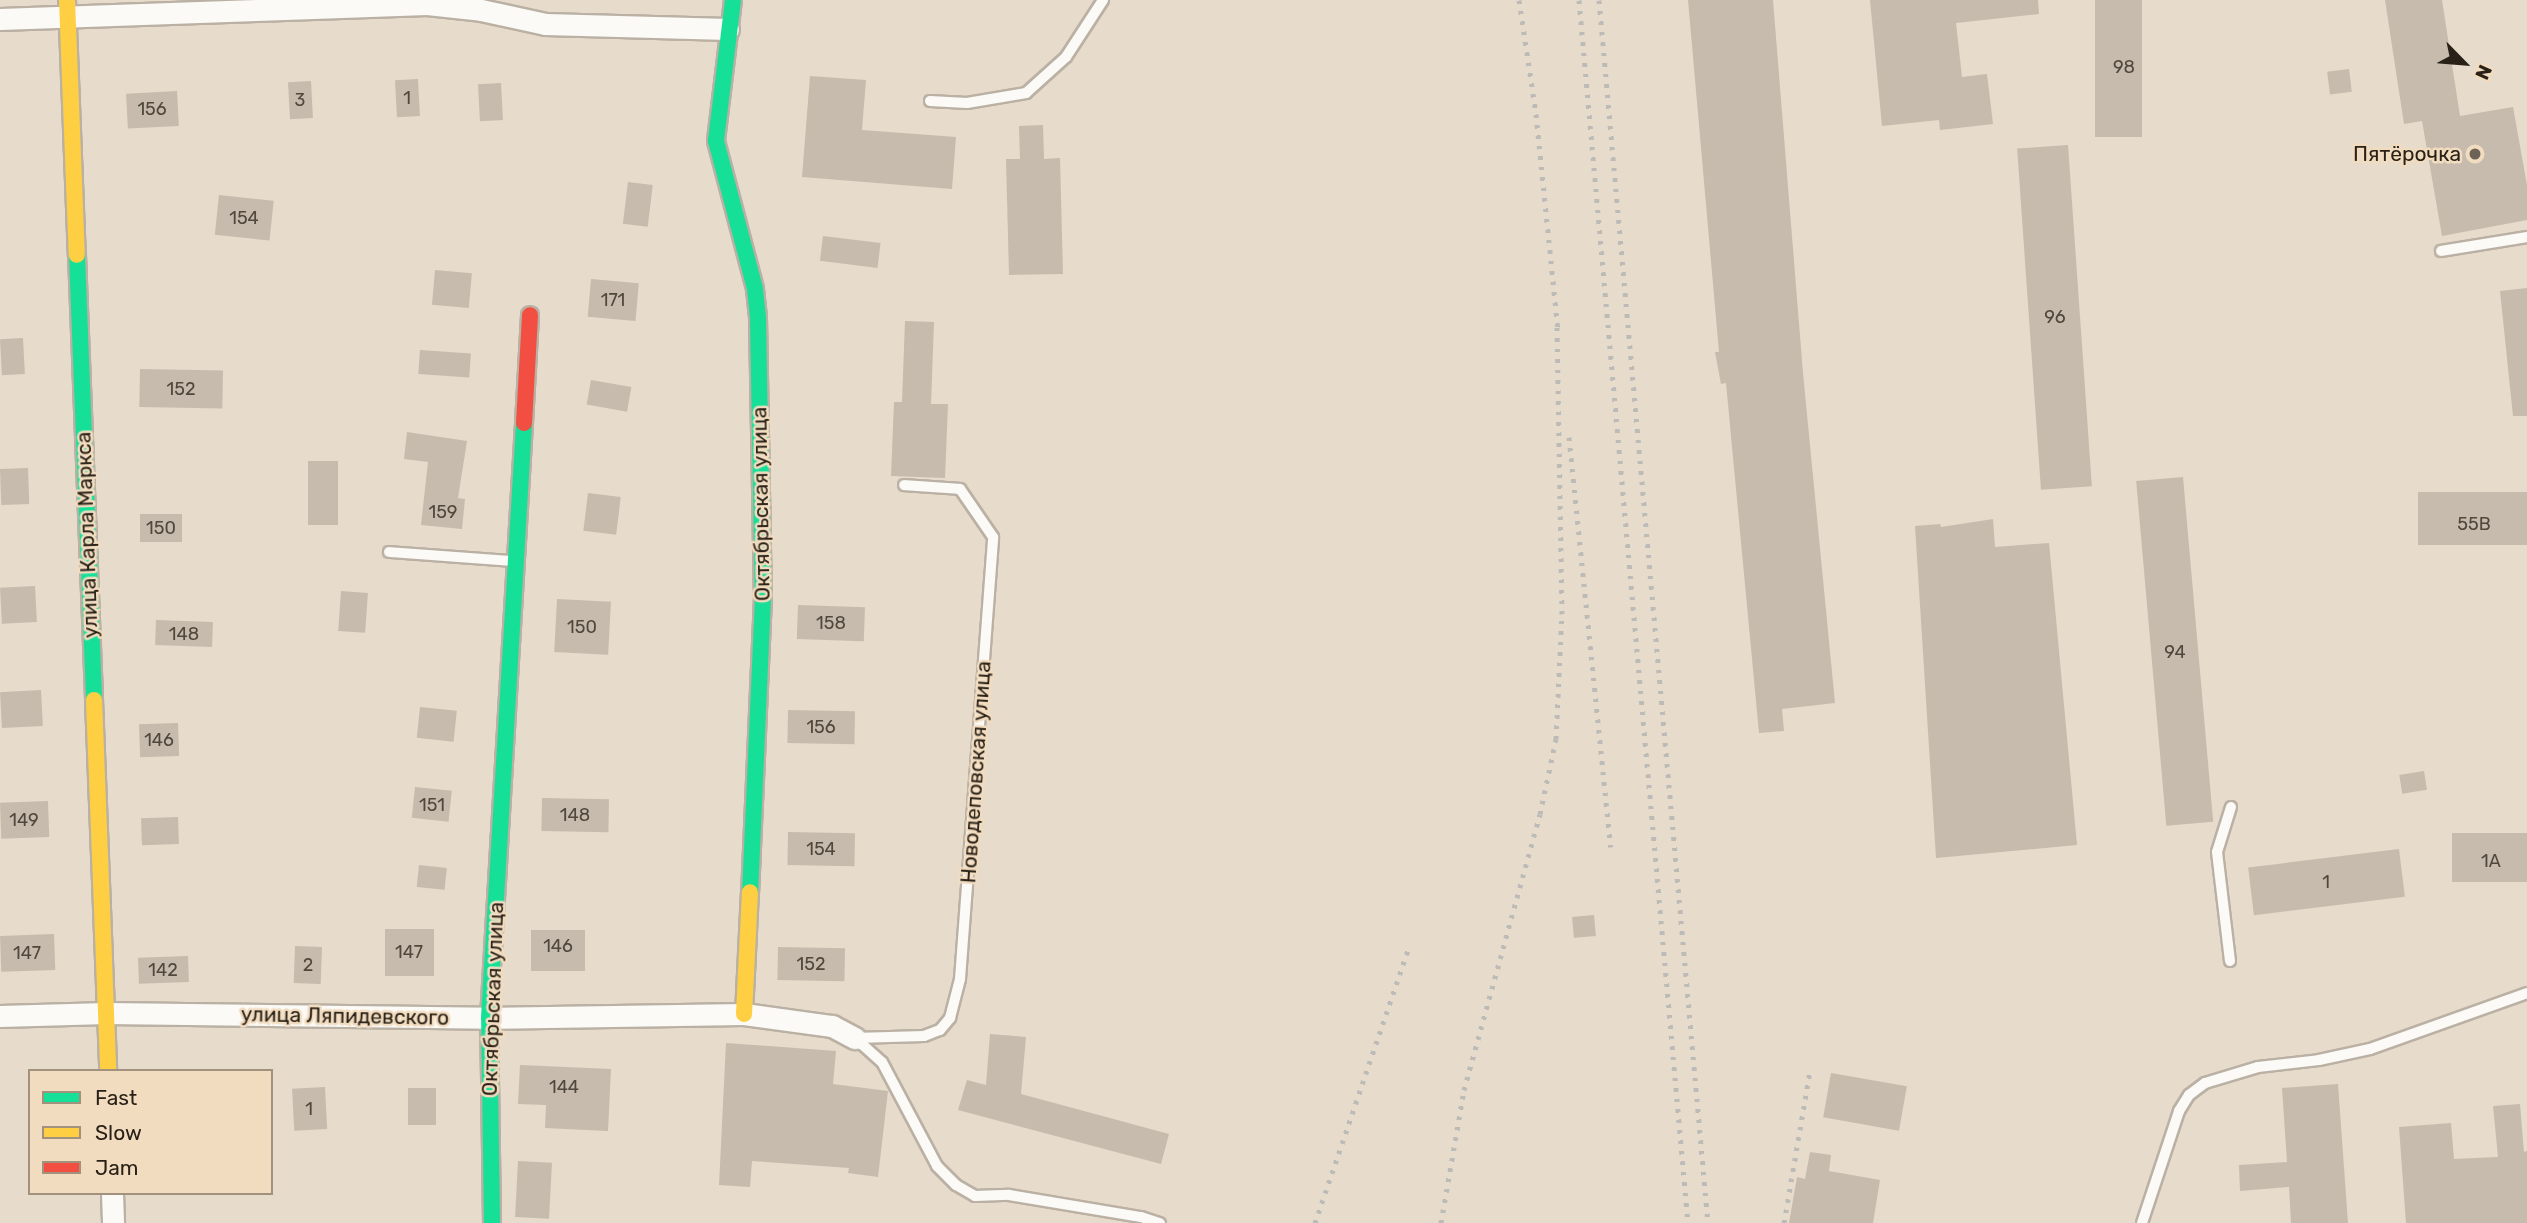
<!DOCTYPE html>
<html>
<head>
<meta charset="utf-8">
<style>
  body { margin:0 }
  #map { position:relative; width:2527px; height:1223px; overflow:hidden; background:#e7dbcb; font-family:Rubik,sans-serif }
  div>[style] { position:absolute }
  .building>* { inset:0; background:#c6bbad; transform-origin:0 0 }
  .roads { filter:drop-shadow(2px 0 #bab1a4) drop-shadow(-2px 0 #bab1a4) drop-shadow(0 2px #bab1a4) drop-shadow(0 -2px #bab1a4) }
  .lane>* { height:10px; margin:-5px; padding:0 5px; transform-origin:5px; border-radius:5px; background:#fbfaf7 }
  .street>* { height:21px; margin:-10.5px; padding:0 10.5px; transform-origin:10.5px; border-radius:10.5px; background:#fbfaf7 }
  .fast>* { height:16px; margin:-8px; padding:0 8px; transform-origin:8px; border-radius:8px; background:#16e098 }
  .slow>* { height:16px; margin:-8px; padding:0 8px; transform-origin:8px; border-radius:8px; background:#ffcf43 }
  .jam>* { height:16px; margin:-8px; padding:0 8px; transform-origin:8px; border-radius:8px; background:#f24e42 }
  .rail>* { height:5px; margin-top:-2.5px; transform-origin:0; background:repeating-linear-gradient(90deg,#bdbbb7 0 3.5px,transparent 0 10.5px) }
  .dots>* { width:19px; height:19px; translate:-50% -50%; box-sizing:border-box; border:4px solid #f2dcc0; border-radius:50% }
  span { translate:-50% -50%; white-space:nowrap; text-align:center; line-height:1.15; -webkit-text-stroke:5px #f2dcc0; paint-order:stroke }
  .number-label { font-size:18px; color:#50483c }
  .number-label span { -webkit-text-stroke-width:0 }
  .poi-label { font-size:21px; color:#292117 }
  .right { translate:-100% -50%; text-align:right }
  .street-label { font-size:21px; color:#292117 }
  .legend { position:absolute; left:28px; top:1069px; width:245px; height:126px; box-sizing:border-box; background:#f2dcc0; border:2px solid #a2917c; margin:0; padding:9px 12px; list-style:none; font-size:21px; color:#292117 }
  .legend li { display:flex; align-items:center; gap:14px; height:35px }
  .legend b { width:35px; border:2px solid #a2917c }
  .north { position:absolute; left:2429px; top:28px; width:70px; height:70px; -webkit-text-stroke:5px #f2dcc0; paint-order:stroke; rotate:115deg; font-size:19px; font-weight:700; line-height:28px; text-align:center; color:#292117 }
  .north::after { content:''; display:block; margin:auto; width:24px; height:32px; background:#292117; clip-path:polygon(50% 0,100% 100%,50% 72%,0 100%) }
</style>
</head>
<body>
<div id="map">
  <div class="building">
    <i style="clip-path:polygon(1688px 0,1773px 0,1803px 373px,1835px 703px,1782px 709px,1784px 731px,1759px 733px,1726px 383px,1721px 384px,1715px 352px,1719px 352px)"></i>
    <i style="clip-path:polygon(1870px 0,2038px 0,2039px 14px,1956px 23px,1962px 77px,1987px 74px,1993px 124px,1940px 130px,1939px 120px,1882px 126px)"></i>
    <i style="left:2095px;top:0;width:47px;height:137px"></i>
    <i style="clip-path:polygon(2385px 0,2442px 0,2460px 116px,2513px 107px,2527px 185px,2527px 220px,2442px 236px,2422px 121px,2404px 124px)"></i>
    <i style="left:2349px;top:69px;width:23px;height:22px;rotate:83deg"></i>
    <i style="clip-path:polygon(810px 76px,866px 80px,862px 130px,956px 137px,952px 189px,802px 177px)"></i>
    <i style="left:418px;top:79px;width:37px;height:23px;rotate:87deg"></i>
    <i style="left:311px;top:81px;width:37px;height:23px;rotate:87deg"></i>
    <i style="left:501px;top:83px;width:37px;height:23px;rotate:87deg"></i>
    <i style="left:177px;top:91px;width:35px;height:51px;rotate:87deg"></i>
    <i style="clip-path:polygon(1043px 125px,1044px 159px,1060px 158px,1063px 274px,1009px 275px,1006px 159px,1020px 159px,1019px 126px)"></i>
    <i style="left:2068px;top:145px;width:342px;height:51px;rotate:86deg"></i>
    <i style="left:628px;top:182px;width:25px;height:42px;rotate:7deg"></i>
    <i style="left:219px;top:195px;width:55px;height:40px;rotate:6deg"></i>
    <i style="left:823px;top:236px;width:58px;height:25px;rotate:7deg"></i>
    <i style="left:435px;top:270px;width:37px;height:35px;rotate:5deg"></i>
    <i style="left:591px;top:279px;width:48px;height:38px;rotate:5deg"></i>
    <i style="clip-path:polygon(2527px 288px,2527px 416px,2513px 416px,2500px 291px)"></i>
    <i style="clip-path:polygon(905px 321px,934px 322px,931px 404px,948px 404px,945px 478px,891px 476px,894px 402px,902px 402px)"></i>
    <i style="left:23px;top:338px;width:36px;height:23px;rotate:87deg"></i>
    <i style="left:420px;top:350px;width:51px;height:24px;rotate:4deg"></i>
    <i style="left:140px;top:369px;width:83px;height:38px;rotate:1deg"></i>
    <i style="left:591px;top:380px;width:41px;height:25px;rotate:10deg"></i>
    <i style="clip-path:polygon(407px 432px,467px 441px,458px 498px,465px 499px,462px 529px,421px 525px,428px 462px,404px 459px)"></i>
    <i style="left:308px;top:461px;width:30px;height:64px"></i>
    <i style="left:28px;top:468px;width:36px;height:28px;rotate:88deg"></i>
    <i style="left:2183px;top:477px;width:346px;height:47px;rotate:85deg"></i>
    <i style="left:2527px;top:492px;width:53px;height:109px;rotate:90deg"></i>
    <i style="left:588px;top:493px;width:33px;height:38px;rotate:7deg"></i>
    <i style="left:140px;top:514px;width:42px;height:28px"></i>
    <i style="clip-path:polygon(1993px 519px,1995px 547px,2049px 543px,2077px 845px,1936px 858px,1915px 526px,1940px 524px,1941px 527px)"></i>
    <i style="left:35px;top:586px;width:36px;height:35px;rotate:87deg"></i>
    <i style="left:341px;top:591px;width:27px;height:40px;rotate:4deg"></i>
    <i style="left:557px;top:599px;width:54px;height:53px;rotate:3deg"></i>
    <i style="left:798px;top:605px;width:67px;height:34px;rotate:2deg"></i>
    <i style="left:156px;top:620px;width:57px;height:25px;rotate:2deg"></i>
    <i style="left:41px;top:690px;width:36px;height:41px;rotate:87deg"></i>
    <i style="left:420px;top:707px;width:37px;height:31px;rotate:6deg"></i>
    <i style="left:788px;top:710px;width:67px;height:33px;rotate:1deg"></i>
    <i style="left:178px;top:723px;width:33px;height:39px;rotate:88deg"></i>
    <i style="left:2424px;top:771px;width:19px;height:25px;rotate:81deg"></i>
    <i style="left:415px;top:787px;width:37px;height:31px;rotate:6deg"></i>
    <i style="left:542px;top:798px;width:67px;height:33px;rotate:1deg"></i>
    <i style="left:48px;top:801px;width:36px;height:48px;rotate:88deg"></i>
    <i style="left:178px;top:817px;width:27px;height:37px;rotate:88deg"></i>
    <i style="left:788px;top:832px;width:67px;height:33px;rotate:1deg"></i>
    <i style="left:2527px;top:833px;width:49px;height:75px;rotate:90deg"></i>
    <i style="left:2399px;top:849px;width:48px;height:152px;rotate:83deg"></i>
    <i style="left:419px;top:865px;width:28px;height:22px;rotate:6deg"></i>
    <i style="left:1594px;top:915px;width:21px;height:22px;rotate:85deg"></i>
    <i style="left:385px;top:929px;width:49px;height:47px"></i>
    <i style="left:531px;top:930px;width:54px;height:41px"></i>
    <i style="left:54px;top:934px;width:36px;height:54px;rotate:88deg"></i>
    <i style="left:295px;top:946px;width:27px;height:37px;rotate:2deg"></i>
    <i style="left:778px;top:947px;width:67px;height:33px;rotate:1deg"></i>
    <i style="left:188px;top:956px;width:26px;height:50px;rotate:88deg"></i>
    <i style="clip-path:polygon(990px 1034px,1026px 1037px,1021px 1094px,1169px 1134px,1161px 1164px,958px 1110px,967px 1080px,986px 1085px)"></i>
    <i style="clip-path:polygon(726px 1043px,836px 1051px,833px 1084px,888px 1091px,878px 1177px,848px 1173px,849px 1168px,752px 1161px,750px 1187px,719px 1185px)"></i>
    <i style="clip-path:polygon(520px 1065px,611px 1069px,608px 1131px,545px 1128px,546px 1105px,518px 1104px)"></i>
    <i style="left:1831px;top:1073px;width:77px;height:45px;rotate:10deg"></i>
    <i style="clip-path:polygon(2338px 1084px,2348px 1223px,2291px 1223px,2289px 1187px,2240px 1191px,2239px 1165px,2287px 1162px,2282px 1088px)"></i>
    <i style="left:325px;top:1087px;width:42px;height:33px;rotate:87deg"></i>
    <i style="left:408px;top:1088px;width:28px;height:37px"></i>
    <i style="clip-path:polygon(2520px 1104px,2524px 1152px,2527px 1151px,2527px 1223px,2406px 1223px,2399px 1127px,2451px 1123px,2454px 1159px,2498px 1157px,2493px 1106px)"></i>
    <i style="clip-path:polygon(1810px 1152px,1831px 1155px,1829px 1171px,1880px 1180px,1873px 1223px,1789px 1223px,1797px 1177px,1805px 1179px)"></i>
    <i style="left:518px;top:1161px;width:34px;height:56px;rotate:3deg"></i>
  </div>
  <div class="roads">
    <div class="lane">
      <i style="left:930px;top:101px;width:37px;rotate:3deg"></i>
      <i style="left:967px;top:103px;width:60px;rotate:-9.6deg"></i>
      <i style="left:1026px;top:93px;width:54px;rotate:-42deg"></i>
      <i style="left:1066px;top:57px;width:68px;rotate:-57deg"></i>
      <i style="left:2441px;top:251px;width:87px;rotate:-9.2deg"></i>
      <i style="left:389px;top:552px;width:123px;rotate:4.2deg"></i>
      <i style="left:2230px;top:961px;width:110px;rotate:-96.8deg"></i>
      <i style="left:2217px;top:852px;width:47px;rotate:-72.7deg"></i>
      <i style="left:855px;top:1038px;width:69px;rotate:-1.7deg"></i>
      <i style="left:924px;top:1036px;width:17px;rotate:-21deg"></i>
      <i style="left:940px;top:1030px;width:16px;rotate:-50deg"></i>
      <i style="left:950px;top:1018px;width:40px;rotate:-75.6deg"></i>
      <i style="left:960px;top:979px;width:443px;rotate:-85.7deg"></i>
      <i style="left:993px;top:537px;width:58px;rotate:-124.5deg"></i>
      <i style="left:960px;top:489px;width:56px;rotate:-175.9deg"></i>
      <i style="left:855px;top:1038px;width:36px;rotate:42deg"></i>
      <i style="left:882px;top:1062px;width:118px;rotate:62.1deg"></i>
      <i style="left:937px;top:1166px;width:27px;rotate:45deg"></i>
      <i style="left:956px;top:1185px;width:22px;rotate:30deg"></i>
      <i style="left:975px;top:1196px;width:34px;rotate:-2deg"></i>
      <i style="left:1009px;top:1195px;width:134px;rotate:9.5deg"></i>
      <i style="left:1141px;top:1217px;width:20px;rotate:18deg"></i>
      <i style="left:2142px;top:1223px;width:118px;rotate:-71.7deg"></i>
      <i style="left:2179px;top:1111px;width:19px;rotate:-58deg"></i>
      <i style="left:2189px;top:1095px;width:20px;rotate:-37deg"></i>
      <i style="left:2205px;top:1083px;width:55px;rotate:-16.8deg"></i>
      <i style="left:2258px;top:1067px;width:61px;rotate:-6.5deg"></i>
      <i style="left:2319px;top:1060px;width:52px;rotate:-12.2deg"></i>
      <i style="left:2370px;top:1049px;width:167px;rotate:-19.6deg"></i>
    </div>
    <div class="street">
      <i style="left:0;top:19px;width:427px;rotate:-2deg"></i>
      <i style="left:427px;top:4px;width:54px;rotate:6.3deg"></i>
      <i style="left:481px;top:10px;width:66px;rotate:12.3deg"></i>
      <i style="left:545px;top:24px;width:183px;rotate:1.6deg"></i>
      <i style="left:0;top:1016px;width:106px;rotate:-1.6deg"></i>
      <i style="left:106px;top:1013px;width:383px;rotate:0.7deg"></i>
      <i style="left:489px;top:1018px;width:255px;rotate:-0.9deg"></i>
      <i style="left:744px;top:1014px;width:89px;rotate:7.8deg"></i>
      <i style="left:832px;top:1026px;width:26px;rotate:28deg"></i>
      <i style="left:112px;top:1193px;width:30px;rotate:88deg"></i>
    </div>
    <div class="fast">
      <i style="left:733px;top:0;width:142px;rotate:96.9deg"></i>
      <i style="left:716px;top:141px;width:153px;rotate:75.2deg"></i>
      <i style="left:755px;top:289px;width:29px;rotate:84deg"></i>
      <i style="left:758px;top:318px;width:279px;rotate:89deg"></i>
      <i style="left:763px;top:597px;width:295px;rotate:92.5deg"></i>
      <i style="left:77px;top:255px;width:445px;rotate:87.8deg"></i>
      <i style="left:492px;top:1223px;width:205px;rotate:-90.8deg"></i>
      <i style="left:489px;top:1018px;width:596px;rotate:-86.63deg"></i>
    </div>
    <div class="slow">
      <i style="left:67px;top:0;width:255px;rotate:87.8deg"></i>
      <i style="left:94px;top:700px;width:371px;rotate:87.8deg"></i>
      <i style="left:744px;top:1014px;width:122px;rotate:-87.2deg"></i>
    </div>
    <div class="jam">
      <i style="left:524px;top:423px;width:108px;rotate:-86.8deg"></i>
    </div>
  </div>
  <div class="rail">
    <i style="left:1519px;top:0;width:115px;rotate:81.5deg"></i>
    <i style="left:1536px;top:114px;width:216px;rotate:84.2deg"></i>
    <i style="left:1579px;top:0;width:1228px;rotate:84.91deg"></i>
    <i style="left:1599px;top:0;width:1228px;rotate:84.91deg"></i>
    <i style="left:1569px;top:437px;width:412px;rotate:84.2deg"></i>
    <i style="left:1315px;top:1223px;width:288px;rotate:-71.2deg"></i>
    <i style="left:1441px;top:1223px;width:135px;rotate:-80.2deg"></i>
    <i style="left:1464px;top:1090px;width:286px;rotate:-74.6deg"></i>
    <i style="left:1540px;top:814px;width:77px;rotate:-78deg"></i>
    <i style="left:1556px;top:739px;width:125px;rotate:-87.3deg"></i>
    <i style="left:1562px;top:614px;width:293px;rotate:-91deg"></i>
    <i style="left:1784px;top:1223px;width:154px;rotate:-80.3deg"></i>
  </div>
  <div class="dots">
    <i style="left:2475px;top:154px;background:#6c6256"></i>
  </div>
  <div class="number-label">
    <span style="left:2124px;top:67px">98</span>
    <span style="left:407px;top:98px">1</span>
    <span style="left:300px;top:100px">3</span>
    <span style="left:152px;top:109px">156</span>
    <span style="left:244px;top:218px">154</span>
    <span style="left:613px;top:300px">171</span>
    <span style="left:2055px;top:317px">96</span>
    <span style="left:181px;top:389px">152</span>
    <span style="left:443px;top:512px">159</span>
    <span style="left:2474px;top:524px">55В</span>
    <span style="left:161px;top:528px">150</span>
    <span style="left:831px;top:623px">158</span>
    <span style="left:582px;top:627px">150</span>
    <span style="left:184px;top:634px">148</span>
    <span style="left:2175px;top:652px">94</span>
    <span style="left:821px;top:727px">156</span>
    <span style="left:159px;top:740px">146</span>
    <span style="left:432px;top:805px">151</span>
    <span style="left:575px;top:815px">148</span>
    <span style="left:24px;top:820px">149</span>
    <span style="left:821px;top:849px">154</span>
    <span style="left:2491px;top:861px">1А</span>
    <span style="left:2326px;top:882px">1</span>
    <span style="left:558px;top:946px">146</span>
    <span style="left:409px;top:952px">147</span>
    <span style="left:27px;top:953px">147</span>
    <span style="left:811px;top:964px">152</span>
    <span style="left:308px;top:965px">2</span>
    <span style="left:163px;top:970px">142</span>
    <span style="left:564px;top:1087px">144</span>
    <span style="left:309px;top:1109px">1</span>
  </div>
  <div class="poi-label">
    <span class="right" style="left:2461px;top:154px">Пятёрочка</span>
  </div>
  <div class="street-label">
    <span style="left:761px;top:504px;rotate:-91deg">Октябрьская улица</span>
    <span style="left:87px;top:535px;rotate:-92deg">улица Карла Маркса</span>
    <span style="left:976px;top:772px;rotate:-86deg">Новодеповская улица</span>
    <span style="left:493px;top:999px;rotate:-88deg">Октябрьская улица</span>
    <span style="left:345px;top:1016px;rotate:1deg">улица Ляпидевского</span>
  </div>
  <ul class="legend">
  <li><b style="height:9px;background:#16e098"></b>Fast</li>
  <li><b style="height:9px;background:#ffcf43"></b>Slow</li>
  <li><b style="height:9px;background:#f24e42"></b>Jam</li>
  </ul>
  <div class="north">N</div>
</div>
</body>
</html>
